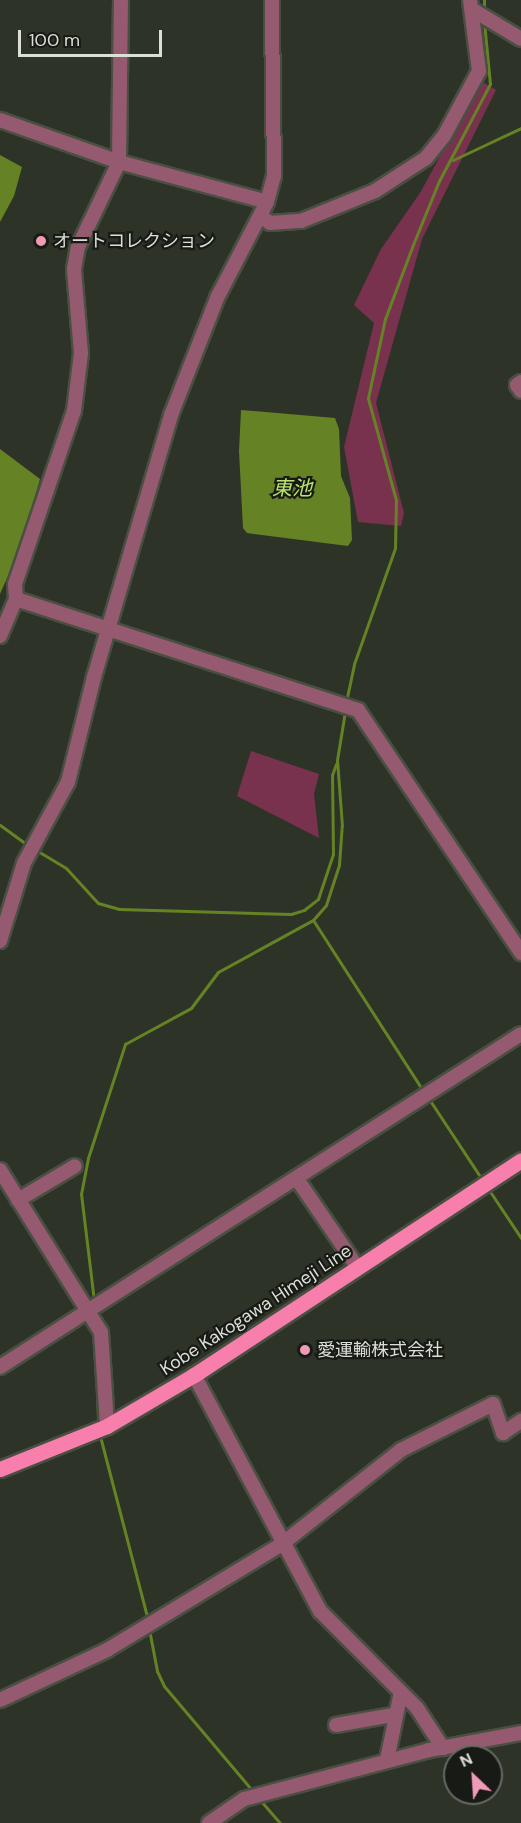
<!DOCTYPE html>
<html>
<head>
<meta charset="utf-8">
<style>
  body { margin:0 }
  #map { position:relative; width:521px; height:1823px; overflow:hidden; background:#2e3327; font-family:"DM Sans","Noto Sans JP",sans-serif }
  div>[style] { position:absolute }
  .green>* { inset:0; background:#79324e }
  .water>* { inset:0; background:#658325 }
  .stream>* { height:3px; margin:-1.5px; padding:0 1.5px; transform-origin:1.5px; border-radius:1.5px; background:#658325 }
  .roads { filter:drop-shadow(2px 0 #4a4f43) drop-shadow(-2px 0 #4a4f43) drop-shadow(0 2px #4a4f43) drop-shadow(0 -2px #4a4f43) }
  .minor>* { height:14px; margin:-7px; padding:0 7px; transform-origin:7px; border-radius:7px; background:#955a6f }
  .major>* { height:15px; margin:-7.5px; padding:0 7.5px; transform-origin:7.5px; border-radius:7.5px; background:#f87eac }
  .dots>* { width:16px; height:16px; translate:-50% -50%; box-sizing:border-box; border:3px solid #181a15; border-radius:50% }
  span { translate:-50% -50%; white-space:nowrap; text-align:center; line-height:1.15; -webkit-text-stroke:4.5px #181a15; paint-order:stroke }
  .poi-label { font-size:18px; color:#dcdfd8 }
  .left { translate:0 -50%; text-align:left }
  .street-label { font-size:18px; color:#dcdfd8 }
  .water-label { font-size:20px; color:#bae46d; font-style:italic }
  .north { position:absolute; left:443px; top:1745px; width:60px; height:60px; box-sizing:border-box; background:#181a15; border:2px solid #666963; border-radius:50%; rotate:335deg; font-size:16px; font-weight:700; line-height:24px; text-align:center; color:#dcdfd8 }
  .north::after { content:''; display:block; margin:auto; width:21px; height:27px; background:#ef9ab7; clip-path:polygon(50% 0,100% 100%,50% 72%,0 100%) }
  .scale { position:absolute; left:18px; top:30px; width:144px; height:27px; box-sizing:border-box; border:3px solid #dcdfd8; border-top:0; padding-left:8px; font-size:18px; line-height:21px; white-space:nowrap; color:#dcdfd8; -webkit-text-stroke:4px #181a15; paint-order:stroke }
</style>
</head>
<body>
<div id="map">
  <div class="green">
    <i style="clip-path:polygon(481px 81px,496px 90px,422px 239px,376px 403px,404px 513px,401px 526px,358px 522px,344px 447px,374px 323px,354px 305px,381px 249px,420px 193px)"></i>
    <i style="clip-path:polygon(251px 751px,319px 774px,314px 794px,319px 838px,237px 796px)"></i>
  </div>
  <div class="water">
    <i style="clip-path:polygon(0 155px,22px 167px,14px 196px,0 222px)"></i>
    <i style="clip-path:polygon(241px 410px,335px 418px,339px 429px,341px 476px,350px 498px,352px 540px,348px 546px,247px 533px,243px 528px,239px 451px)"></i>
    <i style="clip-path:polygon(0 449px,40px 479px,20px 549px,0 594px)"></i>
  </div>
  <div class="stream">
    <i style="left:484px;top:13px;width:13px;rotate:-90deg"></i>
    <i style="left:453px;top:160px;width:75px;rotate:-25.2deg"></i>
    <i style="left:346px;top:702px;width:39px;rotate:-78deg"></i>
    <i style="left:354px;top:664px;width:123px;rotate:-70.5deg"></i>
    <i style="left:395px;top:548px;width:48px;rotate:-88.8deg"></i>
    <i style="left:396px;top:500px;width:106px;rotate:-105.4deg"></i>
    <i style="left:368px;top:398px;width:81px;rotate:-77.9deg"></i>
    <i style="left:385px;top:319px;width:77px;rotate:-69.4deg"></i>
    <i style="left:412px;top:247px;width:71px;rotate:-67.8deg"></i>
    <i style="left:439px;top:181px;width:110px;rotate:-62.3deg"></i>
    <i style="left:490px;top:84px;width:62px;rotate:-95.5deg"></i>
    <i style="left:0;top:825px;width:34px;rotate:36deg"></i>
    <i style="left:36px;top:850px;width:35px;rotate:31deg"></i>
    <i style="left:66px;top:868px;width:47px;rotate:47.6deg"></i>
    <i style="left:98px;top:903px;width:22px;rotate:16deg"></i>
    <i style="left:119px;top:909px;width:172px;rotate:1.7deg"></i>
    <i style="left:291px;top:914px;width:14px;rotate:-17deg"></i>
    <i style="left:304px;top:910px;width:18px;rotate:-38deg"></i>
    <i style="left:318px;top:899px;width:47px;rotate:-71.6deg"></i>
    <i style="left:333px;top:854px;width:79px;rotate:-90.7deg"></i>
    <i style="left:332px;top:775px;width:12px;rotate:-70deg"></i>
    <i style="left:313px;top:920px;width:205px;rotate:57.2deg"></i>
    <i style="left:429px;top:1099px;width:95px;rotate:56.6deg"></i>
    <i style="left:491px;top:1193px;width:54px;rotate:56.3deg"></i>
    <i style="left:94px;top:1301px;width:108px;rotate:-96.9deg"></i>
    <i style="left:81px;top:1194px;width:37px;rotate:-79deg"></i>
    <i style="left:88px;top:1158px;width:120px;rotate:-72deg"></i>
    <i style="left:125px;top:1044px;width:75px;rotate:-28.6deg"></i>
    <i style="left:191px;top:1008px;width:45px;rotate:-53.1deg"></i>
    <i style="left:218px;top:972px;width:108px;rotate:-28.7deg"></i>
    <i style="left:313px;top:920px;width:20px;rotate:-49deg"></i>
    <i style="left:326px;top:905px;width:42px;rotate:-72deg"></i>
    <i style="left:339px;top:865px;width:39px;rotate:-86deg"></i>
    <i style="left:342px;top:826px;width:66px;rotate:-94.3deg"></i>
    <i style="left:337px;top:760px;width:50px;rotate:-80.7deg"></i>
    <i style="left:96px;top:1359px;width:60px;rotate:88.1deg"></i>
    <i style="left:100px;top:1436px;width:190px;rotate:75.4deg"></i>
    <i style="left:149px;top:1629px;width:43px;rotate:79.2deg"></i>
    <i style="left:157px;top:1671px;width:17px;rotate:65deg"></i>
    <i style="left:164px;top:1686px;width:136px;rotate:49.8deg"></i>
    <i style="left:260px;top:1800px;width:30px;rotate:49deg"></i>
  </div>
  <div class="roads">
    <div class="minor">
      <i style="left:473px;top:10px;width:56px;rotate:31.1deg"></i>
      <i style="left:0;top:120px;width:126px;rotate:19.4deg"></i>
      <i style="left:119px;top:162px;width:153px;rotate:15.1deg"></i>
      <i style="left:262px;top:217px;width:10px;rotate:37deg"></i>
      <i style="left:270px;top:223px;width:31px;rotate:-4deg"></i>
      <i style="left:301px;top:221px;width:80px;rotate:-22.1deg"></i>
      <i style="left:375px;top:191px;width:61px;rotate:-32.9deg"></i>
      <i style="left:426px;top:158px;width:28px;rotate:-51deg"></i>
      <i style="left:444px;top:136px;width:74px;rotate:-61.7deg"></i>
      <i style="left:479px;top:71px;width:72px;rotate:-97.2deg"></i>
      <i style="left:521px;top:382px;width:5px;rotate:143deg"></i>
      <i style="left:517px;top:385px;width:7px;rotate:56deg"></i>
      <i style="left:16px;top:599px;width:360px;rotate:18deg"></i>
      <i style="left:358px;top:710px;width:293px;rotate:56.1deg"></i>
      <i style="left:0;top:636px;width:40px;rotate:-66.6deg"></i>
      <i style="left:16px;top:599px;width:15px;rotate:-94deg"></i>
      <i style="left:15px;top:584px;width:183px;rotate:-71.2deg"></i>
      <i style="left:74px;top:411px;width:58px;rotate:-83.1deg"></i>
      <i style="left:81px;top:353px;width:84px;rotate:-94.8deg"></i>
      <i style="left:74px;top:269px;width:22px;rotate:-80deg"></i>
      <i style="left:78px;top:247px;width:94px;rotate:-64.2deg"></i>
      <i style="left:119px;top:162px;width:162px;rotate:-89.3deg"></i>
      <i style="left:0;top:941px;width:82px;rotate:-72.9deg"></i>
      <i style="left:24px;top:863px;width:92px;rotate:-61.5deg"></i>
      <i style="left:68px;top:782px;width:108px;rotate:-76.1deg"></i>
      <i style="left:94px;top:677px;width:273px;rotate:-73.6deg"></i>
      <i style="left:171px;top:415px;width:126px;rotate:-68.5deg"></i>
      <i style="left:217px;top:298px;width:108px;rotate:-62.5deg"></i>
      <i style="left:267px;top:202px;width:27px;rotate:-75deg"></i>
      <i style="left:274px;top:176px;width:176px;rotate:-90.7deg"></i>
      <i style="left:0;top:1170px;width:191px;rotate:58.1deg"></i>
      <i style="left:101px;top:1332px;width:94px;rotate:86.3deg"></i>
      <i style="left:297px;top:1179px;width:108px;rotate:55.6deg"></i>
      <i style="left:18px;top:1200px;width:66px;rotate:-30.8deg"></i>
      <i style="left:0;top:1367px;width:618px;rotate:-32.58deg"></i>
      <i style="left:194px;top:1375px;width:268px;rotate:61.9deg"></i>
      <i style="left:320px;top:1611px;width:137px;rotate:45deg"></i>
      <i style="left:417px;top:1708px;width:48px;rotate:57deg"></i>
      <i style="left:0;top:1700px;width:118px;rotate:-25deg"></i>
      <i style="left:107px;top:1650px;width:205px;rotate:-31.2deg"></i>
      <i style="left:282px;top:1544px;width:152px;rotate:-38.3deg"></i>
      <i style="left:401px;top:1450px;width:103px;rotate:-26.6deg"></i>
      <i style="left:493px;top:1404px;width:31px;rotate:71deg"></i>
      <i style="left:503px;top:1433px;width:22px;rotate:-34deg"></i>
      <i style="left:336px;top:1725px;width:58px;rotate:-10deg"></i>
      <i style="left:387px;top:1760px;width:69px;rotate:-78.4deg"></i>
      <i style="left:209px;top:1823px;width:42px;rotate:-34.4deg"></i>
      <i style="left:244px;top:1799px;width:191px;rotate:-14.8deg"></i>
      <i style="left:429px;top:1750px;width:94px;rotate:-10.5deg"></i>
    </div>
    <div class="major">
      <i style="left:0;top:1469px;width:115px;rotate:-21.9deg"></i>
      <i style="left:107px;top:1426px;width:101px;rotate:-30.4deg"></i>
      <i style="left:194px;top:1375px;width:391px;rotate:-33.3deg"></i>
    </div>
  </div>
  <div class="dots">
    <i style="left:41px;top:241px;background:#ef9ab7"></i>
    <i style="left:305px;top:1350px;background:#ef9ab7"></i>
  </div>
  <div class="poi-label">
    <span class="left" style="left:53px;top:241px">オートコレクション</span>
    <span class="left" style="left:317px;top:1350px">愛運輸株式会社</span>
  </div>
  <div class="street-label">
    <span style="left:256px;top:1310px;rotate:-33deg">Kobe Kakogawa Himeji Line</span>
  </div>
  <div class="water-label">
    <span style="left:292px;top:488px">東池</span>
  </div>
  <div class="north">N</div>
  <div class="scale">100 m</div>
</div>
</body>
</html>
